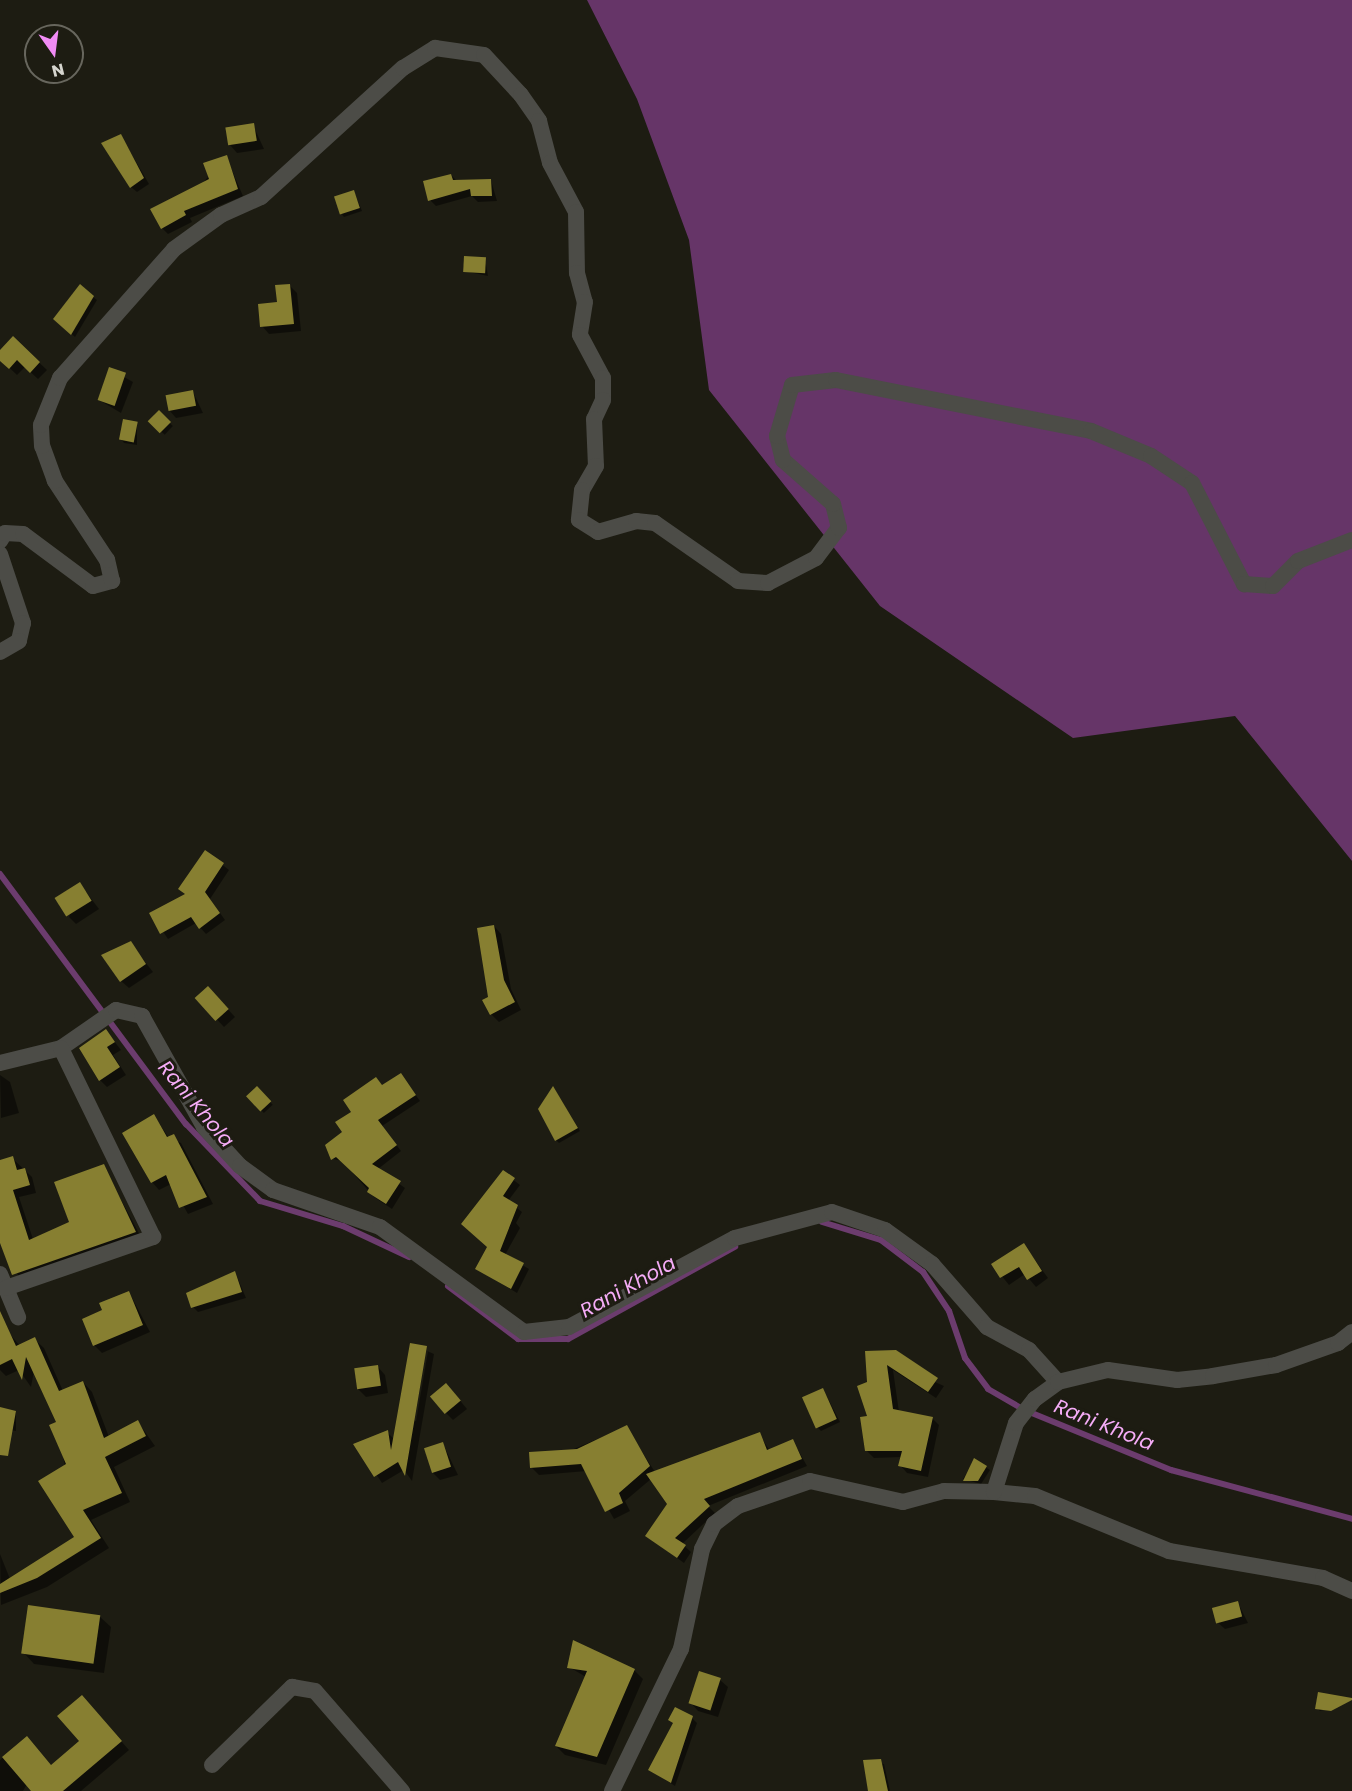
<!DOCTYPE html>
<html>
<head>
<meta charset="utf-8">
<style>
  body { margin:0 }
  #map { position:relative; width:1352px; height:1791px; overflow:hidden; background:#1d1c12; font-family:Poppins,sans-serif }
  div>[style] { position:absolute }
  .forest>* { inset:0; background:#663568 }
  .shadow>* { inset:0; background:#0007; transform-origin:0 0 }
  .stream>* { height:6px; margin:-3px; padding:0 3px; transform-origin:3px; border-radius:3px; background:#6c3c6e }
  .building>* { inset:0; background:#877f31; transform-origin:0 0 }
  .street>* { height:16px; margin:-8px; padding:0 8px; transform-origin:8px; border-radius:8px; background:#4c4c47 }
  span { translate:-50% -50%; white-space:nowrap; text-align:center; line-height:1.15; -webkit-text-stroke:6px #1d1c12; paint-order:stroke }
  .water-label { font-size:20px; color:#f5acf7; font-style:italic }
  .north { position:absolute; left:24px; top:24px; width:60px; height:60px; box-sizing:border-box; background:#1d1c12; border:2px solid #67665d; border-radius:50%; rotate:166deg; font-size:16px; font-weight:700; line-height:24px; text-align:center; color:#d5d5ce }
  .north::after { content:''; display:block; margin:auto; width:21px; height:27px; background:#f18bf5; clip-path:polygon(50% 0,100% 100%,50% 72%,0 100%) }
</style>
</head>
<body>
<div id="map">
  <div class="forest">
    <i style="clip-path:polygon(587px 0,1352px 0,1352px 861px,1235px 716px,1073px 738px,880px 606px,709px 390px,689px 240px,637px 99px)"></i>
  </div>
  <div class="shadow">
    <i style="clip-path:polygon(253px 125px,264px 149px,237px 153px,230px 145px)"></i>
    <i style="clip-path:polygon(121px 136px,149px 184px,137px 192px,131px 187px)"></i>
    <i style="clip-path:polygon(226px 157px,243px 196px,190px 218px,192px 222px,168px 234px,162px 228px)"></i>
    <i style="clip-path:polygon(451px 175px,457px 181px,491px 180px,497px 201px,478px 202px,472px 196px,436px 206px,430px 200px)"></i>
    <i style="clip-path:polygon(354px 192px,362px 211px,344px 217px,341px 213px)"></i>
    <i style="clip-path:polygon(485px 259px,488px 276px,464px 271px)"></i>
    <i style="clip-path:polygon(290px 286px,297px 293px,301px 331px,269px 334px,262px 326px)"></i>
    <i style="clip-path:polygon(93px 297px,97px 300px,75px 337px,55px 319px)"></i>
    <i style="clip-path:polygon(13px 338px,47px 370px,38px 379px,25px 367px,17px 375px,0 359px)"></i>
    <i style="clip-path:polygon(110px 369px,133px 382px,121px 413px,99px 400px)"></i>
    <i style="clip-path:polygon(193px 392px,203px 413px,176px 418px,169px 410px)"></i>
    <i style="left:159px;top:413px;width:19px;height:12px;rotate:43deg"></i>
    <i style="clip-path:polygon(137px 423px,137px 445px,124px 443px,121px 439px)"></i>
    <i style="clip-path:polygon(206px 852px,229px 870px,210px 899px,225px 920px,206px 934px,196px 923px,168px 939px,151px 914px,186px 895px,180px 889px)"></i>
    <i style="clip-path:polygon(80px 884px,99px 909px,76px 924px,69px 917px)"></i>
    <i style="clip-path:polygon(494px 926px,501px 934px,511px 989px,521px 1010px,499px 1022px,491px 1014px,490px 998px)"></i>
    <i style="clip-path:polygon(130px 943px,153px 972px,129px 988px,121px 981px)"></i>
    <i style="clip-path:polygon(215px 995px,235px 1017px,224px 1027px,197px 998px)"></i>
    <i style="clip-path:polygon(106px 1031px,121px 1050px,113px 1055px,126px 1075px,107px 1087px,100px 1080px)"></i>
    <i style="clip-path:polygon(0 1075px,10px 1082px,19px 1113px,1px 1118px)"></i>
    <i style="clip-path:polygon(401px 1075px,420px 1101px,382px 1126px,401px 1151px,378px 1169px,405px 1188px,392px 1209px,374px 1197px,342px 1161px,333px 1159px,353px 1112px,376px 1079px,383px 1087px)"></i>
    <i style="left:257px;top:1088px;width:23px;height:12px;rotate:47deg"></i>
    <i style="clip-path:polygon(554px 1088px,580px 1131px,559px 1143px,556px 1140px)"></i>
    <i style="clip-path:polygon(154px 1116px,169px 1138px,181px 1143px,213px 1204px,188px 1214px,171px 1184px,159px 1190px,152px 1182px)"></i>
    <i style="clip-path:polygon(12px 1158px,32px 1177px,36px 1193px,19px 1197px,33px 1239px,71px 1223px,103px 1166px,142px 1239px,21px 1281px,0 1240px,0 1161px)"></i>
    <i style="clip-path:polygon(503px 1172px,520px 1185px,508px 1201px,522px 1212px,516px 1223px,520px 1228px,505px 1255px,529px 1269px,517px 1293px,477px 1269px,489px 1247px)"></i>
    <i style="clip-path:polygon(1024px 1245px,1048px 1278px,1036px 1287px,1025px 1274px,1009px 1285px,993px 1265px)"></i>
    <i style="clip-path:polygon(235px 1272px,246px 1298px,198px 1312px,193px 1307px)"></i>
    <i style="clip-path:polygon(129px 1292px,150px 1332px,102px 1353px,94px 1345px,104px 1311px)"></i>
    <i style="clip-path:polygon(9px 1333px,20px 1346px,34px 1339px,44px 1348px,63px 1391px,83px 1382px,92px 1392px,109px 1437px,138px 1422px,155px 1446px,114px 1467px,130px 1502px,91px 1520px,109px 1548px,47px 1587px,1px 1605px,0 1554px,10px 1579px,76px 1538px,58px 1423px,34px 1371px,31px 1387px,19px 1370px,6px 1376px,0 1370px,0 1337px)"></i>
    <i style="clip-path:polygon(evenodd,411px 1344px,434px 1354px,412px 1481px,404px 1470px,382px 1483px,356px 1444px,387px 1432px,394px 1439px,411px 1344px,425px 1351px,428px 1351px,416px 1421px,413px 1420px,425px 1351px)"></i>
    <i style="clip-path:polygon(867px 1352px,944px 1386px,936px 1398px,893px 1370px,899px 1412px,932px 1418px,939px 1425px,928px 1477px,907px 1473px,900px 1465px,902px 1457px,874px 1458px,867px 1451px)"></i>
    <i style="clip-path:polygon(378px 1367px,385px 1375px,388px 1393px,366px 1397px,358px 1389px)"></i>
    <i style="clip-path:polygon(823px 1389px,840px 1422px,821px 1431px,818px 1428px)"></i>
    <i style="clip-path:polygon(453px 1392px,467px 1409px,453px 1420px,446px 1413px)"></i>
    <i style="clip-path:polygon(16px 1412px,16px 1431px,1px 1429px,0 1415px)"></i>
    <i style="clip-path:polygon(626px 1427px,655px 1472px,759px 1434px,770px 1451px,793px 1441px,807px 1466px,708px 1506px,715px 1513px,682px 1544px,691px 1552px,684px 1563px,647px 1536px,669px 1504px,651px 1479px,625px 1501px,630px 1511px,614px 1519px,587px 1471px,539px 1475px,531px 1467px)"></i>
    <i style="clip-path:polygon(443px 1444px,458px 1475px,440px 1480px,433px 1473px)"></i>
    <i style="clip-path:polygon(975px 1460px,990px 1470px,981px 1484px,963px 1479px)"></i>
    <i style="clip-path:polygon(1238px 1603px,1248px 1623px,1225px 1629px,1217px 1622px)"></i>
    <i style="clip-path:polygon(99px 1616px,111px 1627px,104px 1673px,34px 1664px,23px 1652px)"></i>
    <i style="clip-path:polygon(569px 1667px,634px 1670px,643px 1679px,606px 1765px,565px 1755px,556px 1746px,586px 1677px)"></i>
    <i style="clip-path:polygon(720px 1680px,728px 1687px,718px 1717px,698px 1711px,691px 1703px)"></i>
    <i style="clip-path:polygon(82px 1697px,129px 1750px,81px 1791px,33px 1791px,27px 1784px,23px 1791px,0 1791px,0 1760px,27px 1738px,52px 1767px,82px 1741px)"></i>
    <i style="clip-path:polygon(1352px 1699px,1320px 1711px,1317px 1708px)"></i>
    <i style="clip-path:polygon(692px 1718px,697px 1723px,675px 1786px,650px 1770px,674px 1724px,669px 1720px)"></i>
    <i style="clip-path:polygon(864px 1761px,884px 1764px,890px 1791px,870px 1791px)"></i>
  </div>
  <div class="stream">
    <i style="left:0;top:874px;width:312px;rotate:53.4deg"></i>
    <i style="left:186px;top:1124px;width:107px;rotate:46.1deg"></i>
    <i style="left:260px;top:1201px;width:87px;rotate:16.8deg"></i>
    <i style="left:343px;top:1226px;width:73px;rotate:25.2deg"></i>
    <i style="left:822px;top:1222px;width:62px;rotate:17deg"></i>
    <i style="left:881px;top:1240px;width:53px;rotate:37.3deg"></i>
    <i style="left:923px;top:1272px;width:47px;rotate:56.3deg"></i>
    <i style="left:949px;top:1311px;width:50px;rotate:71.2deg"></i>
    <i style="left:965px;top:1358px;width:39px;rotate:53deg"></i>
    <i style="left:988px;top:1389px;width:39px;rotate:30deg"></i>
    <i style="left:1022px;top:1409px;width:161px;rotate:22.3deg"></i>
    <i style="left:1171px;top:1470px;width:188px;rotate:15.1deg"></i>
    <i style="left:448px;top:1286px;width:88px;rotate:37.1deg"></i>
    <i style="left:518px;top:1339px;width:50px"></i>
    <i style="left:568px;top:1339px;width:191px;rotate:-28.9deg"></i>
  </div>
  <div class="building">
    <i style="left:254px;top:123px;width:18px;height:29px;rotate:81deg"></i>
    <i style="clip-path:polygon(121px 134px,144px 178px,130px 188px,101px 143px)"></i>
    <i style="clip-path:polygon(227px 155px,238px 189px,184px 211px,186px 215px,161px 229px,150px 209px,209px 179px,203px 163px)"></i>
    <i style="clip-path:polygon(451px 174px,453px 180px,491px 179px,492px 196px,471px 196px,470px 189px,428px 201px,423px 181px)"></i>
    <i style="left:354px;top:190px;width:19px;height:21px;rotate:72deg"></i>
    <i style="left:464px;top:256px;width:22px;height:16px;rotate:3deg"></i>
    <i style="clip-path:polygon(80px 284px,94px 296px,71px 335px,53px 319px)"></i>
    <i style="clip-path:polygon(290px 284px,294px 324px,260px 327px,258px 304px,277px 302px,275px 285px)"></i>
    <i style="clip-path:polygon(13px 336px,40px 362px,30px 373px,17px 360px,9px 369px,0 361px,0 350px)"></i>
    <i style="left:109px;top:367px;width:18px;height:35px;rotate:19deg"></i>
    <i style="left:193px;top:390px;width:16px;height:28px;rotate:79deg"></i>
    <i style="left:159px;top:410px;width:17px;height:16px;rotate:45deg"></i>
    <i style="left:123px;top:419px;width:15px;height:21px;rotate:11deg"></i>
    <i style="clip-path:polygon(205px 850px,224px 863px,205px 892px,220px 913px,199px 929px,191px 917px,160px 934px,149px 913px,185px 894px,178px 889px)"></i>
    <i style="left:80px;top:882px;width:22px;height:30px;rotate:58deg"></i>
    <i style="clip-path:polygon(494px 925px,504px 980px,515px 1002px,490px 1015px,482px 1000px,488px 997px,477px 928px)"></i>
    <i style="clip-path:polygon(131px 941px,146px 964px,120px 982px,101px 955px)"></i>
    <i style="left:208px;top:986px;width:31px;height:18px;rotate:48deg"></i>
    <i style="clip-path:polygon(106px 1029px,115px 1042px,107px 1047px,120px 1067px,99px 1081px,79px 1048px)"></i>
    <i style="clip-path:polygon(401px 1073px,416px 1095px,378px 1120px,397px 1145px,372px 1164px,401px 1181px,386px 1204px,367px 1192px,369px 1188px,336px 1157px,331px 1160px,325px 1145px,342px 1132px,335px 1122px,351px 1112px,343px 1100px,376px 1077px,382px 1085px)"></i>
    <i style="left:257px;top:1086px;width:21px;height:15px;rotate:47deg"></i>
    <i style="clip-path:polygon(553px 1086px,578px 1128px,555px 1141px,538px 1109px)"></i>
    <i style="clip-path:polygon(154px 1114px,167px 1137px,174px 1134px,207px 1197px,179px 1208px,166px 1175px,151px 1183px,122px 1133px)"></i>
    <i style="clip-path:polygon(13px 1156px,17px 1170px,25px 1168px,30px 1185px,13px 1190px,29px 1240px,69px 1222px,54px 1182px,104px 1164px,136px 1232px,12px 1275px,0 1243px,0 1160px)"></i>
    <i style="clip-path:polygon(503px 1170px,515px 1178px,503px 1196px,518px 1205px,500px 1251px,524px 1263px,511px 1289px,475px 1269px,487px 1247px,461px 1224px)"></i>
    <i style="clip-path:polygon(1024px 1243px,1042px 1271px,1027px 1280px,1019px 1267px,1000px 1278px,991px 1264px)"></i>
    <i style="clip-path:polygon(235px 1271px,242px 1292px,191px 1308px,186px 1293px)"></i>
    <i style="clip-path:polygon(129px 1291px,143px 1325px,93px 1346px,82px 1319px,102px 1310px,99px 1303px)"></i>
    <i style="clip-path:polygon(0 1311px,16px 1346px,35px 1337px,59px 1391px,83px 1381px,104px 1438px,138px 1420px,146px 1436px,105px 1457px,122px 1493px,83px 1510px,101px 1538px,37px 1578px,0 1593px,0 1584px,74px 1537px,38px 1481px,66px 1464px,49px 1425px,56px 1422px,26px 1357px,22px 1380px,12px 1359px,0 1365px)"></i>
    <i style="clip-path:polygon(410px 1343px,427px 1346px,405px 1476px,398px 1462px,374px 1477px,353px 1444px,388px 1430px,391px 1450px)"></i>
    <i style="clip-path:polygon(896px 1350px,938px 1378px,928px 1392px,887px 1365px,893px 1409px,933px 1417px,921px 1471px,898px 1466px,902px 1451px,865px 1451px,860px 1417px,867px 1416px,857px 1386px,867px 1382px,865px 1351px)"></i>
    <i style="left:378px;top:1365px;width:21px;height:24px;rotate:82deg"></i>
    <i style="left:446px;top:1383px;width:23px;height:21px;rotate:50deg"></i>
    <i style="left:823px;top:1388px;width:34px;height:23px;rotate:66deg"></i>
    <i style="clip-path:polygon(0 1407px,16px 1411px,8px 1456px,0 1455px)"></i>
    <i style="clip-path:polygon(627px 1425px,650px 1466px,619px 1493px,623px 1503px,605px 1512px,581px 1464px,530px 1468px,529px 1452px,577px 1449px)"></i>
    <i style="clip-path:polygon(760px 1432px,767px 1450px,793px 1439px,802px 1459px,704px 1499px,710px 1506px,675px 1538px,686px 1545px,677px 1558px,645px 1536px,667px 1504px,646px 1474px)"></i>
    <i style="left:443px;top:1442px;width:26px;height:20px;rotate:72deg"></i>
    <i style="clip-path:polygon(974px 1458px,987px 1466px,978px 1481px,963px 1481px)"></i>
    <i style="left:1238px;top:1601px;width:16px;height:27px;rotate:75deg"></i>
    <i style="left:28px;top:1605px;width:73px;height:49px;rotate:8deg"></i>
    <i style="clip-path:polygon(573px 1640px,635px 1669px,597px 1757px,555px 1746px,587px 1671px,567px 1668px)"></i>
    <i style="left:699px;top:1671px;width:23px;height:34px;rotate:18deg"></i>
    <i style="clip-path:polygon(1318px 1692px,1352px 1698px,1352px 1700px,1331px 1711px,1315px 1709px)"></i>
    <i style="clip-path:polygon(82px 1695px,122px 1741px,63px 1791px,31px 1791px,2px 1757px,27px 1736px,51px 1765px,79px 1741px,57px 1716px)"></i>
    <i style="clip-path:polygon(675px 1707px,693px 1716px,671px 1783px,648px 1770px,673px 1723px,668px 1720px)"></i>
    <i style="clip-path:polygon(881px 1759px,888px 1791px,868px 1791px,863px 1760px)"></i>
  </div>
  <div class="street">
    <i style="left:0;top:541px;width:9px;rotate:-58deg"></i>
    <i style="left:5px;top:533px;width:18px;rotate:3deg"></i>
    <i style="left:23px;top:534px;width:87px;rotate:36.6deg"></i>
    <i style="left:93px;top:586px;width:20px;rotate:-15deg"></i>
    <i style="left:112px;top:581px;width:22px;rotate:-103deg"></i>
    <i style="left:107px;top:560px;width:95px;rotate:-123.4deg"></i>
    <i style="left:55px;top:481px;width:37px;rotate:-110deg"></i>
    <i style="left:42px;top:446px;width:21px;rotate:-93deg"></i>
    <i style="left:41px;top:425px;width:51px;rotate:-68deg"></i>
    <i style="left:60px;top:378px;width:172px;rotate:-48.5deg"></i>
    <i style="left:174px;top:249px;width:58px;rotate:-35.9deg"></i>
    <i style="left:221px;top:215px;width:44px;rotate:-24.2deg"></i>
    <i style="left:261px;top:197px;width:192px;rotate:-42.3deg"></i>
    <i style="left:403px;top:68px;width:38px;rotate:-32deg"></i>
    <i style="left:435px;top:48px;width:49px;rotate:8.1deg"></i>
    <i style="left:484px;top:55px;width:54px;rotate:47.2deg"></i>
    <i style="left:521px;top:95px;width:32px;rotate:55deg"></i>
    <i style="left:539px;top:121px;width:43px;rotate:75.3deg"></i>
    <i style="left:550px;top:163px;width:55px;rotate:62deg"></i>
    <i style="left:576px;top:212px;width:61px;rotate:89.1deg"></i>
    <i style="left:577px;top:273px;width:30px;rotate:75deg"></i>
    <i style="left:585px;top:302px;width:33px;rotate:99deg"></i>
    <i style="left:580px;top:335px;width:49px;rotate:61.9deg"></i>
    <i style="left:603px;top:378px;width:22px;rotate:90deg"></i>
    <i style="left:603px;top:400px;width:21px;rotate:115deg"></i>
    <i style="left:594px;top:419px;width:47px;rotate:87.6deg"></i>
    <i style="left:596px;top:466px;width:28px;rotate:120deg"></i>
    <i style="left:582px;top:490px;width:30px;rotate:96deg"></i>
    <i style="left:579px;top:520px;width:22px;rotate:32deg"></i>
    <i style="left:598px;top:532px;width:40px;rotate:-16deg"></i>
    <i style="left:636px;top:521px;width:19px;rotate:6deg"></i>
    <i style="left:655px;top:523px;width:101px;rotate:34.9deg"></i>
    <i style="left:738px;top:581px;width:30px;rotate:4deg"></i>
    <i style="left:768px;top:583px;width:54px;rotate:-27.5deg"></i>
    <i style="left:816px;top:558px;width:38px;rotate:-53deg"></i>
    <i style="left:839px;top:528px;width:25px;rotate:-104deg"></i>
    <i style="left:833px;top:504px;width:67px;rotate:-138.7deg"></i>
    <i style="left:783px;top:460px;width:25px;rotate:-104deg"></i>
    <i style="left:777px;top:436px;width:53px;rotate:-73.6deg"></i>
    <i style="left:792px;top:385px;width:44px;rotate:-6.5deg"></i>
    <i style="left:836px;top:380px;width:260px;rotate:11.3deg"></i>
    <i style="left:1091px;top:431px;width:65px;rotate:22.6deg"></i>
    <i style="left:1151px;top:456px;width:49px;rotate:33.4deg"></i>
    <i style="left:1192px;top:483px;width:114px;rotate:62.8deg"></i>
    <i style="left:1244px;top:584px;width:29px;rotate:4deg"></i>
    <i style="left:1273px;top:586px;width:35px;rotate:-45deg"></i>
    <i style="left:1298px;top:561px;width:58px;rotate:-21.3deg"></i>
    <i style="left:0;top:554px;width:73px;rotate:71.6deg"></i>
    <i style="left:23px;top:623px;width:18px;rotate:103deg"></i>
    <i style="left:19px;top:641px;width:22px;rotate:150deg"></i>
    <i style="left:0;top:1063px;width:63px;rotate:-13.8deg"></i>
    <i style="left:61px;top:1048px;width:67px;rotate:-34.6deg"></i>
    <i style="left:116px;top:1010px;width:27px;rotate:13deg"></i>
    <i style="left:142px;top:1016px;width:127px;rotate:60.8deg"></i>
    <i style="left:204px;top:1127px;width:53px;rotate:47.3deg"></i>
    <i style="left:240px;top:1166px;width:41px;rotate:36deg"></i>
    <i style="left:273px;top:1190px;width:113px;rotate:19.1deg"></i>
    <i style="left:380px;top:1227px;width:178px;rotate:36.1deg"></i>
    <i style="left:524px;top:1332px;width:45px;rotate:-6.3deg"></i>
    <i style="left:569px;top:1327px;width:188px;rotate:-28.2deg"></i>
    <i style="left:735px;top:1238px;width:100px;rotate:-15deg"></i>
    <i style="left:832px;top:1212px;width:56px;rotate:18.8deg"></i>
    <i style="left:885px;top:1230px;width:58px;rotate:35.9deg"></i>
    <i style="left:932px;top:1264px;width:84px;rotate:48.9deg"></i>
    <i style="left:987px;top:1327px;width:48px;rotate:28.7deg"></i>
    <i style="left:1029px;top:1350px;width:43px;rotate:47.8deg"></i>
    <i style="left:0;top:1274px;width:47px;rotate:67.3deg"></i>
    <i style="left:6px;top:1288px;width:156px;rotate:-19.1deg"></i>
    <i style="left:153px;top:1237px;width:210px;rotate:-116deg"></i>
    <i style="left:994px;top:1492px;width:41px;rotate:5.6deg"></i>
    <i style="left:1035px;top:1496px;width:145px;rotate:22.3deg"></i>
    <i style="left:1169px;top:1551px;width:156px;rotate:9.9deg"></i>
    <i style="left:1323px;top:1578px;width:32px;rotate:24deg"></i>
    <i style="left:212px;top:1765px;width:112px;rotate:-44.3deg"></i>
    <i style="left:292px;top:1687px;width:23px;rotate:10deg"></i>
    <i style="left:315px;top:1691px;width:133px;rotate:49deg"></i>
    <i style="left:612px;top:1791px;width:158px;rotate:-64.1deg"></i>
    <i style="left:681px;top:1649px;width:102px;rotate:-78.1deg"></i>
    <i style="left:702px;top:1549px;width:28px;rotate:-64deg"></i>
    <i style="left:714px;top:1524px;width:30px;rotate:-37deg"></i>
    <i style="left:738px;top:1506px;width:76px;rotate:-19.1deg"></i>
    <i style="left:810px;top:1481px;width:95px;rotate:12.7deg"></i>
    <i style="left:903px;top:1502px;width:42px;rotate:-15deg"></i>
    <i style="left:944px;top:1491px;width:50px;rotate:1.1deg"></i>
    <i style="left:994px;top:1492px;width:72px;rotate:-72.3deg"></i>
    <i style="left:1016px;top:1423px;width:31px;rotate:-52deg"></i>
    <i style="left:1035px;top:1399px;width:29px;rotate:-36deg"></i>
    <i style="left:1058px;top:1382px;width:51px;rotate:-13.5deg"></i>
    <i style="left:1108px;top:1370px;width:70px;rotate:8.2deg"></i>
    <i style="left:1177px;top:1380px;width:36px;rotate:-6deg"></i>
    <i style="left:1213px;top:1376px;width:64px;rotate:-9.9deg"></i>
    <i style="left:1276px;top:1365px;width:66px;rotate:-19.5deg"></i>
    <i style="left:1338px;top:1343px;width:18px;rotate:-38deg"></i>
  </div>
  <div class="water-label">
    <span style="left:196px;top:1104px;rotate:50deg">Rani Khola</span>
    <span style="left:628px;top:1287px;rotate:-29deg">Rani Khola</span>
    <span style="left:1104px;top:1425px;rotate:22deg">Rani Khola</span>
  </div>
  <div class="north">N</div>
</div>
</body>
</html>
